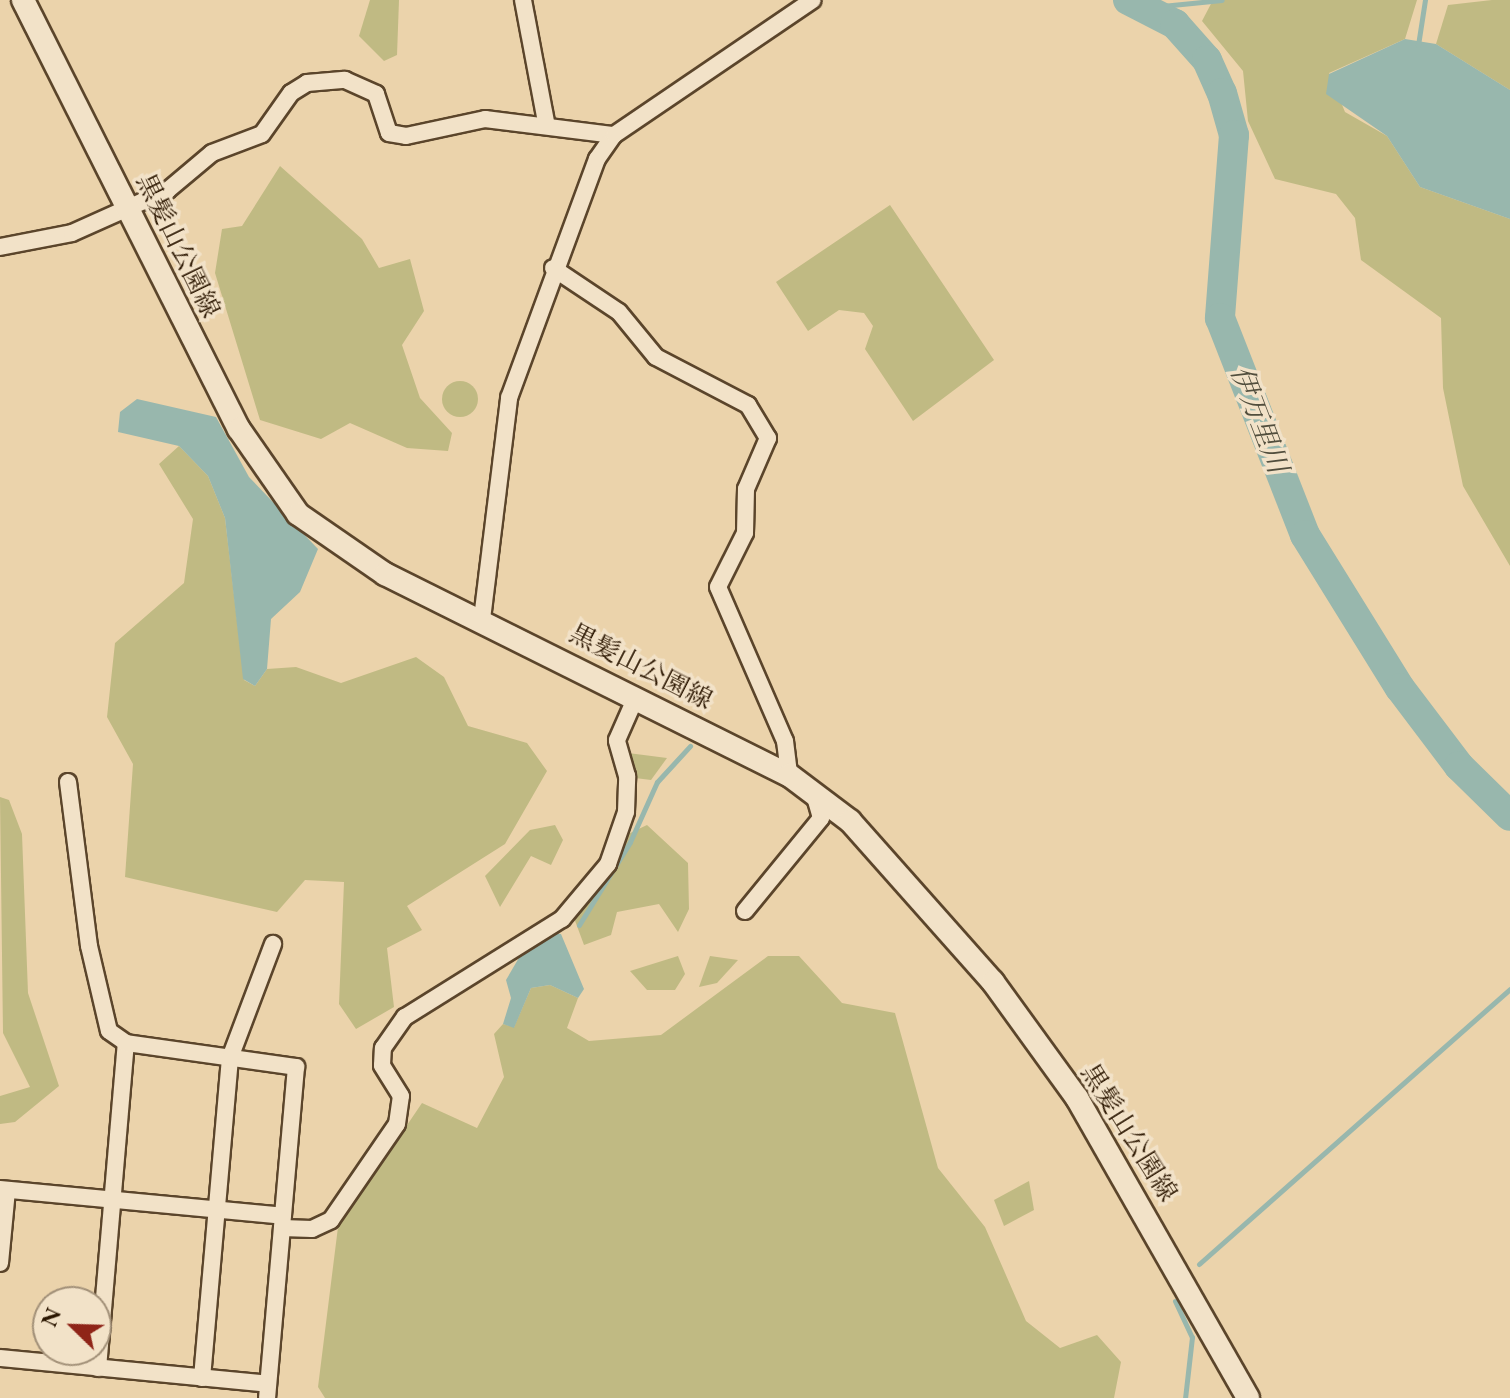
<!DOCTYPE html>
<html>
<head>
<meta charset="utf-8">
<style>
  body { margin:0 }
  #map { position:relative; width:1510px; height:1398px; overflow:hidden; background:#ebd3ab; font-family:"EB Garamond","Noto Serif JP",serif }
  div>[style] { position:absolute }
  .green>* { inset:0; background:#c0ba83 }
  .round { border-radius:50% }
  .water>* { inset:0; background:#98b7ad }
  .stream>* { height:5px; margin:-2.5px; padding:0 2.5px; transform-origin:2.5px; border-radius:2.5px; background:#98b7ad }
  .river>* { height:30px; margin:-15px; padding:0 15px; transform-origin:15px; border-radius:15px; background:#98b7ad }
  .roads { filter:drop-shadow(2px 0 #5b452b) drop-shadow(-2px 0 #5b452b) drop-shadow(0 2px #5b452b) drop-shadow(0 -2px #5b452b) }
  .street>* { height:16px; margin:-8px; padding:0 8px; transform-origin:8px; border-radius:8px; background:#f2e2c8 }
  .secondary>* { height:22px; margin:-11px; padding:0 11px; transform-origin:11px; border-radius:11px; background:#f2e2c8 }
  span { translate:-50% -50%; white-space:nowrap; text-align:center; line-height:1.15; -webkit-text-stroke:7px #f2e2c8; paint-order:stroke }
  .street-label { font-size:26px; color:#2b1600 }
  .water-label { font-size:28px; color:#514e3d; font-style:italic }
  .north { position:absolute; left:32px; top:1286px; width:80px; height:80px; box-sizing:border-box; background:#f2e2c8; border:2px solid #a29078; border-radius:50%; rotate:293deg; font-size:22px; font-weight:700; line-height:32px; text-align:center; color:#2b1600 }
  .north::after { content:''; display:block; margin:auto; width:28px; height:36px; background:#8f2418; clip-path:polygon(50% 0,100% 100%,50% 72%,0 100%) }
</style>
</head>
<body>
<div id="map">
  <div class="green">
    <i style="clip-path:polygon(370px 0,399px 0,397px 55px,384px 61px,359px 36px)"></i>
    <i style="clip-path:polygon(1213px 0,1417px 0,1405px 39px,1329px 73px,1345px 112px,1387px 136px,1420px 187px,1510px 219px,1510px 566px,1463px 486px,1443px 388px,1441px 318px,1361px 260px,1355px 218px,1336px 194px,1275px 179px,1248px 121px,1243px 71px,1202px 21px)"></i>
    <i style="clip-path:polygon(1492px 0,1510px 0,1510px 90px,1436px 44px,1448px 5px)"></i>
    <i style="clip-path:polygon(280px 166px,362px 239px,379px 268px,410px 259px,424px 311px,402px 345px,420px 398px,452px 433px,448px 451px,407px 448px,350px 423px,321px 439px,260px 420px,215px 273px,222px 229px,242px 226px)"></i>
    <i style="clip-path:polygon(890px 205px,994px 360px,913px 421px,865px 349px,873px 326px,864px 313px,839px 310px,808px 331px,776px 282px)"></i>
    <i class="round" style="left:442px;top:381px;width:36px;height:36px"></i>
    <i style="clip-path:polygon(179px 446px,208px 476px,225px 518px,244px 680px,255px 686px,267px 669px,296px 667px,341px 683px,416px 657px,444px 677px,468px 726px,527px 743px,547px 771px,505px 844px,407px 906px,422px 930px,387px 948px,394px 1007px,356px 1029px,339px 1004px,344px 882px,305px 880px,277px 912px,125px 877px,133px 764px,107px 717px,115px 643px,184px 583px,193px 519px,159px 464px)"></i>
    <i style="clip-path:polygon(628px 753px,667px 758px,651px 780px,635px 778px)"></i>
    <i style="clip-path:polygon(0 797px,9px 800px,22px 834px,28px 993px,59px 1086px,15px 1122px,0 1124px,0 1096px,30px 1087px,3px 1033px)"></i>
    <i style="clip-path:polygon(555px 825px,563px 840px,551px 865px,531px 856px,500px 907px,485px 876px,530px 830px)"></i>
    <i style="clip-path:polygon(647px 825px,688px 863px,689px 909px,678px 932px,659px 904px,617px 912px,611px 935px,584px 945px,574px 918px,626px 835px)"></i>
    <i style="clip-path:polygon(678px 956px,685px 974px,675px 990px,647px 990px,630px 971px)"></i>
    <i style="clip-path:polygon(710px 956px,738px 960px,717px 983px,699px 987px)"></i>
    <i style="clip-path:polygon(768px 956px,799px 956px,842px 1003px,895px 1013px,938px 1168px,985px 1227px,1026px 1321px,1060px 1348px,1097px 1335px,1121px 1362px,1114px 1398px,325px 1398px,318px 1387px,338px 1227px,422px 1103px,477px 1128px,504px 1077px,494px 1034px,503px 1024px,514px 1027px,531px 988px,550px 985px,578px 998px,567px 1028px,589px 1041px,661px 1035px)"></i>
    <i style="clip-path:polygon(1029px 1181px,1034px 1210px,1004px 1226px,994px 1200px)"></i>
  </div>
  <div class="water">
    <i style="clip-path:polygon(1405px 39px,1436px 44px,1510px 90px,1510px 219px,1420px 187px,1387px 136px,1326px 94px,1329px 74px)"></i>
    <i style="clip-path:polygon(137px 399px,216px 417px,249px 477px,318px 549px,300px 592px,271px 619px,267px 669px,255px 686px,243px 679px,225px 518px,208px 476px,179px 446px,118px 432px,120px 412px)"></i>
    <i style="clip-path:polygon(552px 933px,561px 934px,584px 989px,578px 998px,550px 985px,531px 988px,514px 1028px,503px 1024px,511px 998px,506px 980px,520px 956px)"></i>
  </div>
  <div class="stream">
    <i style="left:1152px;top:7px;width:70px;rotate:-5.7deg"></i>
    <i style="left:1418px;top:45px;width:46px;rotate:-81.2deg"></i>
    <i style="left:579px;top:925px;width:97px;rotate:-58.4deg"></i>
    <i style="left:630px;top:842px;width:66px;rotate:-65.8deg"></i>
    <i style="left:657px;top:782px;width:49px;rotate:-47.5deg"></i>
    <i style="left:1199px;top:1264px;width:415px;rotate:-41.5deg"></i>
    <i style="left:1175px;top:1301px;width:40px;rotate:65deg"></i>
    <i style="left:1192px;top:1337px;width:61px;rotate:96.5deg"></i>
  </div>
  <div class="river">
    <i style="left:1128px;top:0;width:53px;rotate:27.1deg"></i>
    <i style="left:1175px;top:24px;width:48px;rotate:48.4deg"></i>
    <i style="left:1207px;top:60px;width:36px;rotate:66deg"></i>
    <i style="left:1222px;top:93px;width:44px;rotate:74.1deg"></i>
    <i style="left:1234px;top:135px;width:184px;rotate:94.4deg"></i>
    <i style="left:1220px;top:318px;width:233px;rotate:68.6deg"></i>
    <i style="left:1305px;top:535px;width:180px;rotate:58.2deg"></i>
    <i style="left:1400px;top:688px;width:98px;rotate:52.9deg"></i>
    <i style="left:1459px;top:766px;width:71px;rotate:44.4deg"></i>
  </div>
  <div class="roads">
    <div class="street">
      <i style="left:523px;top:0;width:124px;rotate:79.3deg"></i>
      <i style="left:0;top:247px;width:73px;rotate:-11deg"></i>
      <i style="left:72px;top:233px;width:105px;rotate:-24.1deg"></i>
      <i style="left:168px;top:190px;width:57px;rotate:-40.1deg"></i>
      <i style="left:212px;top:153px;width:53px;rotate:-20.8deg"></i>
      <i style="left:262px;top:134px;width:50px;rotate:-54.7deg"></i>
      <i style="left:291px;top:93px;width:19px;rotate:-32deg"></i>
      <i style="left:307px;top:83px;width:38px;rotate:-5deg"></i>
      <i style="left:345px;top:80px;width:34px;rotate:24deg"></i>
      <i style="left:376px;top:94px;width:41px;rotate:71.6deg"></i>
      <i style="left:389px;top:133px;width:17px;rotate:10deg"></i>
      <i style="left:406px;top:136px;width:81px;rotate:-12.1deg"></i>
      <i style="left:485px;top:119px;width:130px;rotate:7.1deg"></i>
      <i style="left:553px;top:268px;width:79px;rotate:33.7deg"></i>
      <i style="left:619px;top:312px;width:58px;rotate:50.6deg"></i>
      <i style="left:656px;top:357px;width:104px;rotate:27.6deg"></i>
      <i style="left:748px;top:405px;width:39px;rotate:59deg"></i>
      <i style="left:768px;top:438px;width:56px;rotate:113.3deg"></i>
      <i style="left:746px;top:489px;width:44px;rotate:91.3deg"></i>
      <i style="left:745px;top:533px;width:60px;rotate:116.6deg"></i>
      <i style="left:718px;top:587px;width:168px;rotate:66.5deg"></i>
      <i style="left:785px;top:741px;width:34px;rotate:83deg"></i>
      <i style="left:482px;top:619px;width:223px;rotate:-83deg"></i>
      <i style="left:509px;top:398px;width:255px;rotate:-69.8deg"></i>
      <i style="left:597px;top:159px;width:29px;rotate:-55deg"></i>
      <i style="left:614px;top:135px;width:240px;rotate:-34.2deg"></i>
      <i style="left:68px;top:782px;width:165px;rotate:82.7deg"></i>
      <i style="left:89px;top:946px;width:87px;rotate:76.8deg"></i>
      <i style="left:109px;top:1031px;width:21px;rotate:35deg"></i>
      <i style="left:745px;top:911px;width:120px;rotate:-50.7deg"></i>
      <i style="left:821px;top:818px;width:25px;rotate:-106deg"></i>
      <i style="left:0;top:1189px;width:284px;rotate:5.4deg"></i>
      <i style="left:282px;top:1228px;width:30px;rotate:2deg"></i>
      <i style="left:312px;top:1229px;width:21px;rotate:-25deg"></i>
      <i style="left:331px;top:1220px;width:116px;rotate:-55.5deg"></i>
      <i style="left:397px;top:1124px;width:28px;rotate:-82deg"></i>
      <i style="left:401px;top:1096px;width:36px;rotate:-122deg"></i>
      <i style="left:382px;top:1065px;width:17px;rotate:-87deg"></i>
      <i style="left:383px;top:1048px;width:38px;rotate:-55deg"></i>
      <i style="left:405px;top:1017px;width:185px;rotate:-32deg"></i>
      <i style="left:562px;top:919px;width:72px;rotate:-50.1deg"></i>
      <i style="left:608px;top:864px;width:55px;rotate:-70.9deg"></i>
      <i style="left:626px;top:812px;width:36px;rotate:-88deg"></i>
      <i style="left:627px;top:776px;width:37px;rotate:-106deg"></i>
      <i style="left:617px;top:740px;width:47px;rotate:-66.2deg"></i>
      <i style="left:0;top:1263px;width:73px;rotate:-84.5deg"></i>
      <i style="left:0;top:1358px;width:269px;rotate:5.5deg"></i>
      <i style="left:98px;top:1368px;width:326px;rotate:-85.1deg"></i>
      <i style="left:126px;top:1043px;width:172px;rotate:8deg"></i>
      <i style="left:296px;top:1067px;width:332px;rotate:95deg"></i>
      <i style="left:202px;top:1378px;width:321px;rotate:-85deg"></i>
      <i style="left:230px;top:1058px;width:122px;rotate:-69.3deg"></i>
    </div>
    <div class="secondary">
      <i style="left:23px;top:0;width:480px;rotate:63.3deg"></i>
      <i style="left:239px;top:429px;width:103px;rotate:55.2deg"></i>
      <i style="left:298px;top:514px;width:106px;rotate:34.6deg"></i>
      <i style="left:385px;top:574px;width:451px;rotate:26.5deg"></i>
      <i style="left:789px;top:775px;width:76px;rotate:37deg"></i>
      <i style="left:850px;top:821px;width:215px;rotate:48.4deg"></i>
      <i style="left:993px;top:982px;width:143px;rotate:54.1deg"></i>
      <i style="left:1077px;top:1098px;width:345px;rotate:60.3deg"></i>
    </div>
  </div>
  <div class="street-label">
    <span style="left:178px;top:246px;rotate:64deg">黒髪山公園線</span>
    <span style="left:641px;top:667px;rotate:27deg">黒髪山公園線</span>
    <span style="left:1129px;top:1133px;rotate:58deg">黒髪山公園線</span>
  </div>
  <div class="water-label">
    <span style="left:1260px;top:419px;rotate:69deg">伊万里川</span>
  </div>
  <div class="north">N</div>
</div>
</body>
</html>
